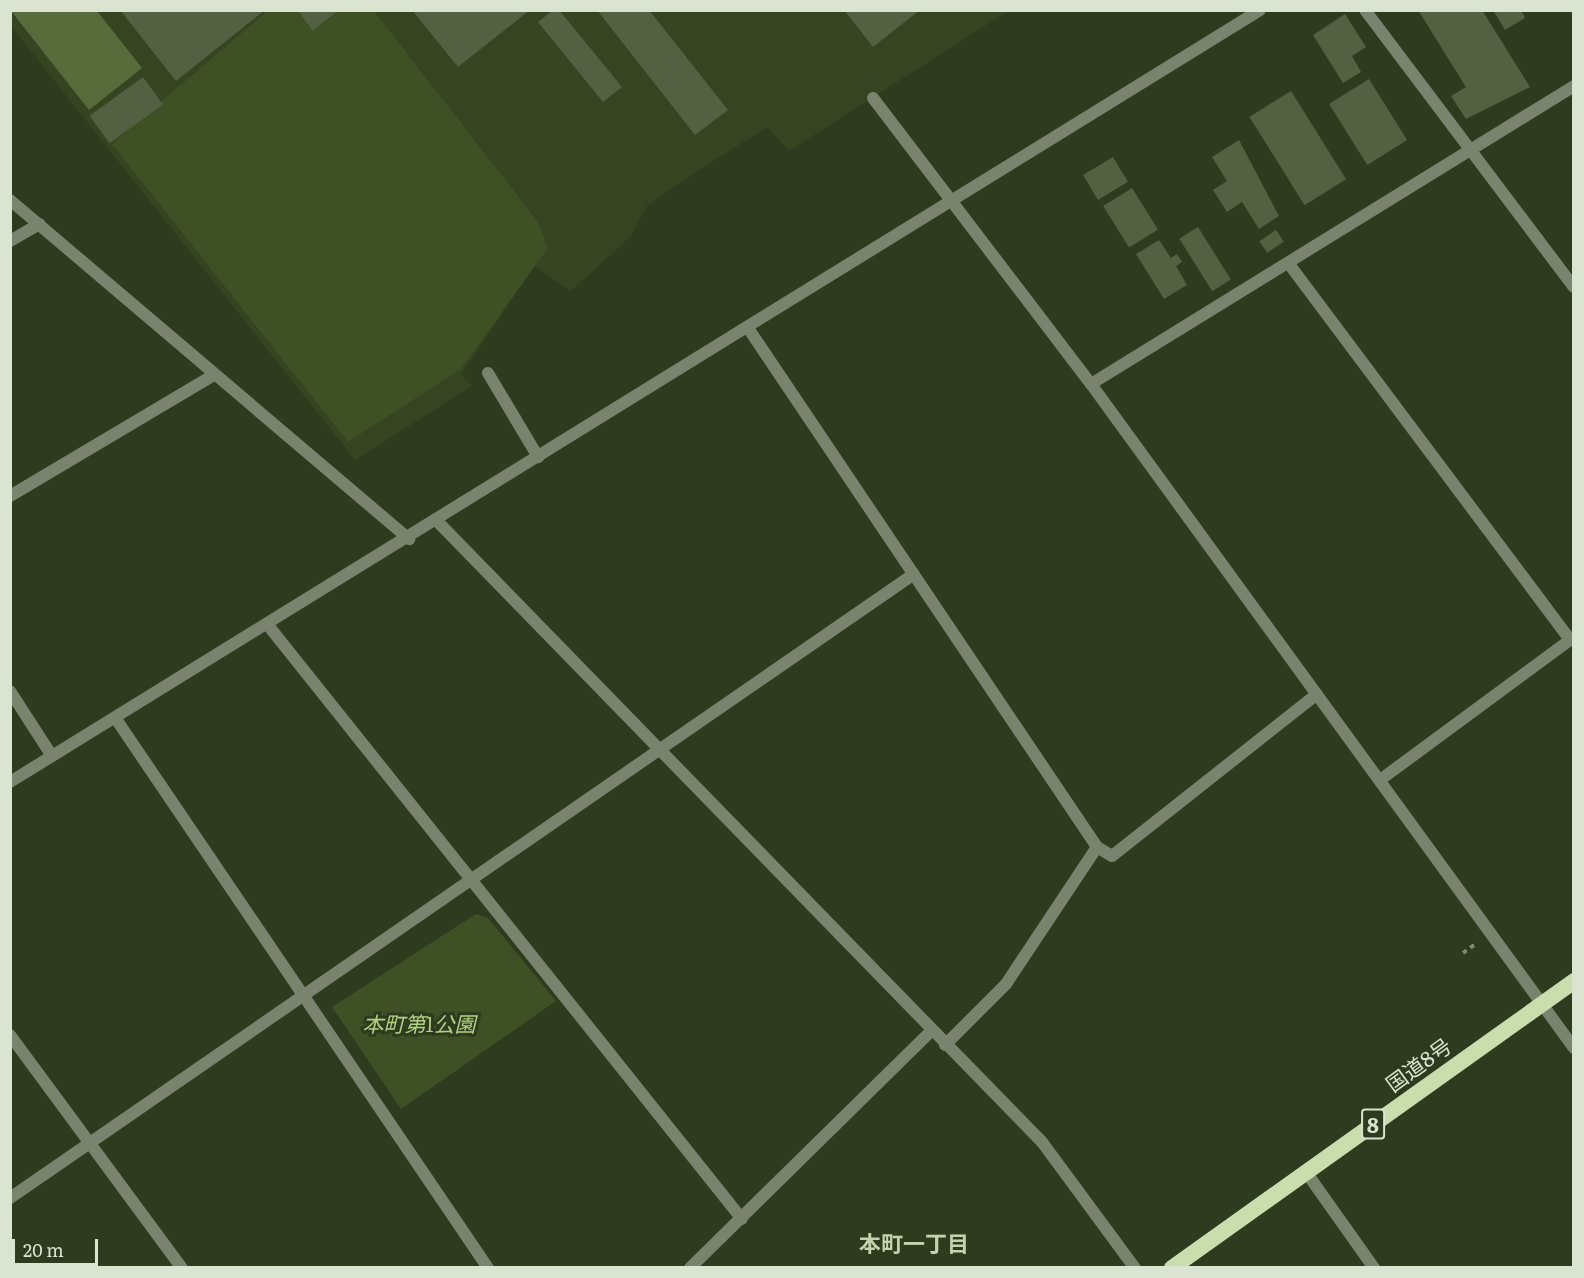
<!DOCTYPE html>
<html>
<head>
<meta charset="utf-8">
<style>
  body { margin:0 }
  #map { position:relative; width:1584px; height:1278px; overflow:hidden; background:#2f3b1e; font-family:Literata,"Noto Sans JP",serif }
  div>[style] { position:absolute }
  .built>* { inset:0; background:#374421 }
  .green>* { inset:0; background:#3f5025 }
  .water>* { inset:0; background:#586b3a }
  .building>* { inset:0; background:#546042; transform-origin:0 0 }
  .path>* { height:4px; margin-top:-2px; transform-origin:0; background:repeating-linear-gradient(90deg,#808a72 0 4.5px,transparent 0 9px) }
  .minor>* { height:12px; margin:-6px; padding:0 6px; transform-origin:6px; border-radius:6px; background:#79836d }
  .tertiary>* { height:12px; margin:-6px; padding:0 6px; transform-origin:6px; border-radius:6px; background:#79836d }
  .trunk>* { height:16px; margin:-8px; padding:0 8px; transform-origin:8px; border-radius:8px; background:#c9deac }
  span { translate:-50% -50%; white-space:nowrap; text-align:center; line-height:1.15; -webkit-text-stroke:6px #2f3b1e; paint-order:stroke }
  .shield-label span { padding:2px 4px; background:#2f3b1e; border:2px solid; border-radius:4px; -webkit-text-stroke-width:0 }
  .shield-label { font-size:20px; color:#dbe3d1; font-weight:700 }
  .park-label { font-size:21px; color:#b2d085; font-style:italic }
  .street-label { font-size:21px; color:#dbe3d1 }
  .neighbourhood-label { font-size:22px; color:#c3d2af; font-weight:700 }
  .frame { position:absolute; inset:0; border:12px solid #dbe3d1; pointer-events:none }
  .scale { position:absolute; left:12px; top:1239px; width:86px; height:27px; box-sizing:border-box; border:3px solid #dbe3d1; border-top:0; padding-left:8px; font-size:18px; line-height:21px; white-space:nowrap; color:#dbe3d1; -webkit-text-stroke:4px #2f3b1e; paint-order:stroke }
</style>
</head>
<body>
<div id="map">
  <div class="built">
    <i style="clip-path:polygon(11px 10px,1008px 11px,789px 151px,767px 127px,699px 170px,647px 206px,631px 236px,571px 291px,534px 266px,461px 375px,472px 386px,355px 460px,11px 26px)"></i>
  </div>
  <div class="green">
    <i style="clip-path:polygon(267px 11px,297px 11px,313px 31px,339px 11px,374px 11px,538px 222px,548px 248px,461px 369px,348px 442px,112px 144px)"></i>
    <i style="clip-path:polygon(476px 914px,488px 918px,556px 1001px,401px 1109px,332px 1007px)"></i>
  </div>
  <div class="water">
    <i style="clip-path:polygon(11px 11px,97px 11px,142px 68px,89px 110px)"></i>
  </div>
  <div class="building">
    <i style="clip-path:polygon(120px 10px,265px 10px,176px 81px)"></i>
    <i style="clip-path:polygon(297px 10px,339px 10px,313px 31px)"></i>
    <i style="clip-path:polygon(412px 10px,530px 10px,458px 67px)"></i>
    <i style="clip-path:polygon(553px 10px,559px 10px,622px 87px,603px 102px,538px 22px)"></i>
    <i style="clip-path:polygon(597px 10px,649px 10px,728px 110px,695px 135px)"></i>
    <i style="clip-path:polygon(844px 10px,920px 10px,873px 47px)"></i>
    <i style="clip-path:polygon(1418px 10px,1482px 10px,1530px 87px,1466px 119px,1451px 96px,1466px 87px)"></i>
    <i style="clip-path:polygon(1493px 10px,1521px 10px,1525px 18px,1505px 30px)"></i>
    <i style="clip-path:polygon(1345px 14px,1366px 47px,1352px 56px,1361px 72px,1343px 83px,1313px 35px)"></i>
    <i style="left:143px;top:77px;width:34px;height:66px;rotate:54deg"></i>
    <i style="left:1369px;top:79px;width:72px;height:47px;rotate:58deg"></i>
    <i style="left:1291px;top:91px;width:104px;height:49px;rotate:58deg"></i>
    <i style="clip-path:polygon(1239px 140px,1279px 216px,1259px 229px,1242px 202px,1227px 212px,1213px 190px,1227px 181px,1212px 157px)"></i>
    <i style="left:1113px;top:157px;width:29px;height:35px;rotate:59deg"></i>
    <i style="left:1132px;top:188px;width:49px;height:34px;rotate:58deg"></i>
    <i style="left:1198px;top:227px;width:62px;height:22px;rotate:58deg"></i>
    <i style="left:1276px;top:230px;width:14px;height:20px;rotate:56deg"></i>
    <i style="clip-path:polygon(1159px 240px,1171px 258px,1177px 254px,1182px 262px,1176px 266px,1187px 285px,1164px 299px,1136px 254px)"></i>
  </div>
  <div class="path">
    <i style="left:1463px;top:953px;width:14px;rotate:-36deg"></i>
  </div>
  <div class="minor">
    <i style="left:1365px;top:10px;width:347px;rotate:53deg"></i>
    <i style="left:873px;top:98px;width:360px;rotate:52.7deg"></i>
    <i style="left:1091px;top:384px;width:821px;rotate:53.97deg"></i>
    <i style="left:10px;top:200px;width:524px;rotate:40.35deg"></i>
    <i style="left:10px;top:241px;width:34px;rotate:-30deg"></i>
    <i style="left:1289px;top:264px;width:469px;rotate:53.2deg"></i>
    <i style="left:748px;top:328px;width:625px;rotate:56.08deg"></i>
    <i style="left:1097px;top:847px;width:17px;rotate:31deg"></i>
    <i style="left:1112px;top:856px;width:261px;rotate:-38.3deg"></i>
    <i style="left:488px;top:373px;width:98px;rotate:59.2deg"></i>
    <i style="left:1091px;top:384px;width:568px;rotate:-31.67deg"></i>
    <i style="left:10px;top:496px;width:237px;rotate:-30.7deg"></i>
    <i style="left:437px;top:521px;width:867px;rotate:45.75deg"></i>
    <i style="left:1042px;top:1142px;width:157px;rotate:53.6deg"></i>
    <i style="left:267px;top:624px;width:761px;rotate:51.4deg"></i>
    <i style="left:10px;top:691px;width:77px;rotate:57.1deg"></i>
    <i style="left:116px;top:719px;width:663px;rotate:55.88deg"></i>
    <i style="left:1380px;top:780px;width:241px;rotate:-36.4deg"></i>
    <i style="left:10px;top:1035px;width:290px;rotate:53.6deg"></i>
    <i style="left:945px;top:1045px;width:86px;rotate:-45deg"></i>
    <i style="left:1006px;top:984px;width:164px;rotate:-56.4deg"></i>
    <i style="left:1306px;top:1172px;width:118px;rotate:54.7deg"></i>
    <i style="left:10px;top:1198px;width:1098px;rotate:-34.62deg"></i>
    <i style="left:690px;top:1268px;width:337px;rotate:-44.5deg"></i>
  </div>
  <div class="tertiary">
    <i style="left:10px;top:782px;width:1469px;rotate:-31.7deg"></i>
  </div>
  <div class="trunk">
    <i style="left:1172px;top:1268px;width:494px;rotate:-35.5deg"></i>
  </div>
  <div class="shield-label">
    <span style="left:1373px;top:1124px">8</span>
  </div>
  <div class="park-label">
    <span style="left:419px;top:1023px">本町第1公園</span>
  </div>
  <div class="street-label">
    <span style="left:1418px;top:1064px;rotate:-36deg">国道8号</span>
  </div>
  <div class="neighbourhood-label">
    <span style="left:914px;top:1243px">本町一丁目</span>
  </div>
  <div class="frame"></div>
  <div class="scale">20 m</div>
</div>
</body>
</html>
